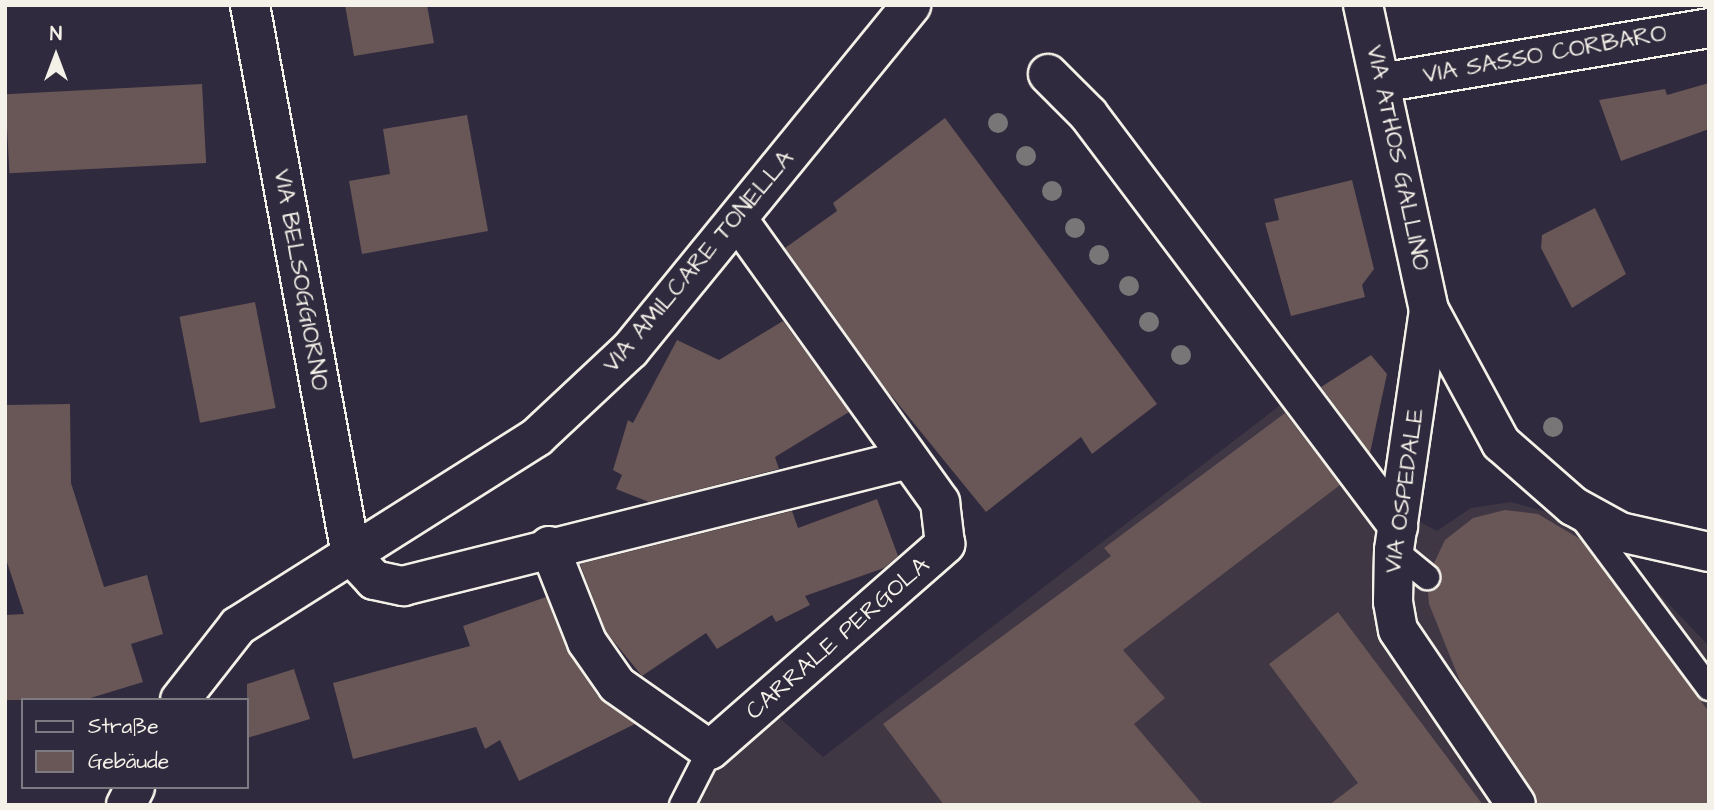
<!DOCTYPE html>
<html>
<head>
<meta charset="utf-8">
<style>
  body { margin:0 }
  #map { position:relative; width:1714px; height:810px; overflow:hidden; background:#2f2a3d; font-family:"Architects Daughter",sans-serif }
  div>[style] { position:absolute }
  .built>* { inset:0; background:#403745 }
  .building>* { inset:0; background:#695657; transform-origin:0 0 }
  .roads { filter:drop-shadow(2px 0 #f4f1e8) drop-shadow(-2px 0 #f4f1e8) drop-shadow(0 2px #f4f1e8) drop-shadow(0 -2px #f4f1e8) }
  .lane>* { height:24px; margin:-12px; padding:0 12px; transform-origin:12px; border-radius:12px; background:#2f2a3d }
  .street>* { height:38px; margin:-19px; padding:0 19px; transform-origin:19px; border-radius:19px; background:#2f2a3d }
  .trees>* { width:20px; height:20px; margin:-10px; border-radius:50%; background:#797678 }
  span { translate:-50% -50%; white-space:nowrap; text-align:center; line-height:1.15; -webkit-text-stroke:5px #2f2a3d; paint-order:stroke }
  .street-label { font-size:24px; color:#f4f1e8 }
  .frame { position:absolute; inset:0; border:7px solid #f4f1e8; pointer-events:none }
  .legend { position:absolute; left:21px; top:698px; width:228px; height:91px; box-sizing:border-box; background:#2f2a3d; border:2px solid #7e7a81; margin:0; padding:9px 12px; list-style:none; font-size:21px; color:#f4f1e8 }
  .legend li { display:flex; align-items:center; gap:14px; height:35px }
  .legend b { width:35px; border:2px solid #7e7a81 }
  .north { position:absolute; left:21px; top:21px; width:70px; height:70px; -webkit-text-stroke:5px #2f2a3d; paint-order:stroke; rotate:0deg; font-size:19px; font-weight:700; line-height:28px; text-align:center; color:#f4f1e8 }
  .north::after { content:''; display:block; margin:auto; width:24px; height:32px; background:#f4f1e8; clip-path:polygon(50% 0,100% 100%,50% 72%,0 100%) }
</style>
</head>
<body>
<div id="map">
  <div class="built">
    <i style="clip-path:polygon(1292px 396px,1375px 498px,1437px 531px,1471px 508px,1511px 502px,1558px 515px,1606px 539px,1709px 646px,1709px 805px,696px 805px,725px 751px,772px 711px,823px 757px)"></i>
  </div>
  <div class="building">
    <i style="clip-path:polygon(345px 5px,427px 5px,434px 43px,354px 56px)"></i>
    <i style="clip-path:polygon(1709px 83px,1709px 129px,1621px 161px,1599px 100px,1665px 89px,1667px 95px)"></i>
    <i style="left:202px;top:84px;width:79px;height:197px;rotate:87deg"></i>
    <i style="clip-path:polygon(467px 115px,488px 231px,362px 254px,349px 181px,390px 174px,383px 129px)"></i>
    <i style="clip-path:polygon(945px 118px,1157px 404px,1092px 454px,1081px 437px,986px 512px,886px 389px,785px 248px,837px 211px,833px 203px)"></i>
    <i style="clip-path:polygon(1352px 180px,1374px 269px,1362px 285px,1365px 297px,1291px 316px,1265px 223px,1279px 220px,1274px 199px)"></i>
    <i style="clip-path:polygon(1595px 208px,1626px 274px,1572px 308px,1541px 248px,1542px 235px)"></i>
    <i style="left:255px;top:302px;width:108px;height:77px;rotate:79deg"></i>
    <i style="clip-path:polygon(783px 321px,849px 412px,775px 457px,779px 469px,649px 502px,616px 489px,622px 475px,613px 470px,628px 420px,633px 423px,677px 340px,719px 360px)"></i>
    <i style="clip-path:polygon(1371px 355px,1387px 374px,1370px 453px,1321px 387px)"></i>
    <i style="clip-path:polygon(70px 404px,71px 483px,104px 587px,147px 575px,163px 634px,131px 644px,143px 682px,84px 700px,5px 700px,5px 615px,24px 614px,5px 556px,5px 405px)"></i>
    <i style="clip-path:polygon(1285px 413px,1340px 485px,1123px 650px,1165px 698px,1134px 724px,1203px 805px,944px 805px,883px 724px,1111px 556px,1104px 548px)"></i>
    <i style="clip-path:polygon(877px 499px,898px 556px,884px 568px,805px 596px,810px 605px,776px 622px,772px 615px,717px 649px,706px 633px,642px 676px,606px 632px,580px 564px,792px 511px,798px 528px)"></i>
    <i style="clip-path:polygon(1505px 510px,1538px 514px,1580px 539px,1709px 712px,1709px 805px,1537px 805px,1462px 686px,1429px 604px,1428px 591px,1441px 580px,1434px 563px,1445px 540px,1473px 518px)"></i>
    <i style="clip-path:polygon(546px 597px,567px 650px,599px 698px,635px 724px,519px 781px,500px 740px,485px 749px,476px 727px,353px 759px,333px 683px,470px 646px,463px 626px)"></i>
    <i style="clip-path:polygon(1338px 612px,1483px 805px,1329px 805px,1358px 783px,1269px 664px)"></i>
    <i style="clip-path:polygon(294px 669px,310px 719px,247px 738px,247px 684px)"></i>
  </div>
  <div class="roads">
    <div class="lane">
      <i style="left:1582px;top:517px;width:213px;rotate:53.4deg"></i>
      <i style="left:1394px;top:550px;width:43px;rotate:39.3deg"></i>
      <i style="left:682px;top:805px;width:62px;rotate:-63deg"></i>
    </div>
    <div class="street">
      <i style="left:250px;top:5px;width:559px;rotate:79.59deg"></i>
      <i style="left:1363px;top:5px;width:312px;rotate:77.8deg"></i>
      <i style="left:1429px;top:310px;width:151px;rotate:61.6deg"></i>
      <i style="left:1501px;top:443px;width:96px;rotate:41.2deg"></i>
      <i style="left:1573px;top:506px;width:54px;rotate:29deg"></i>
      <i style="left:1620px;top:532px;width:91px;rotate:12.7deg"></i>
      <i style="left:1048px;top:74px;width:57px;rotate:45deg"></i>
      <i style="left:1088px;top:114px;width:516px;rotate:53.04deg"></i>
      <i style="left:1381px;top:83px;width:333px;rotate:-9.5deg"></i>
      <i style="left:1429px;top:310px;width:243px;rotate:98.3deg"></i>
      <i style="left:1394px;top:550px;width:52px;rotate:91.1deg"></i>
      <i style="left:1393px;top:602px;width:28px;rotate:80deg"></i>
      <i style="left:1398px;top:630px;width:210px;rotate:55.9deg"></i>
      <i style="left:549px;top:546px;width:103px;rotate:68.4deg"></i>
      <i style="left:587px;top:642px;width:52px;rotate:55.1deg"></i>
      <i style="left:617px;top:685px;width:113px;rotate:35deg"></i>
      <i style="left:710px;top:750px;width:313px;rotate:-41.2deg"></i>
      <i style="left:945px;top:544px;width:42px;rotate:-96.8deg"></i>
      <i style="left:940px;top:502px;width:347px;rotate:-125.6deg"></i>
      <i style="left:351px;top:555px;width:34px;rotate:47deg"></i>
      <i style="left:374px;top:580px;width:30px;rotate:12deg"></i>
      <i style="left:403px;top:586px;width:518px;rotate:-14.09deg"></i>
      <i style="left:180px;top:700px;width:94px;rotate:-51.9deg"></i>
      <i style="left:238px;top:626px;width:354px;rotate:-32.3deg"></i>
      <i style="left:537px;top:437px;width:127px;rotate:-43.1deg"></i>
      <i style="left:630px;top:350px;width:445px;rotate:-50.8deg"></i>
      <i style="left:126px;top:805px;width:20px;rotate:-63deg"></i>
    </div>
  </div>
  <div class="trees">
    <i style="left:998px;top:123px"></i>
    <i style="left:1026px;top:156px"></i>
    <i style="left:1052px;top:191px"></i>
    <i style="left:1075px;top:228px"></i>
    <i style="left:1099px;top:255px"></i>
    <i style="left:1129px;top:286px"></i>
    <i style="left:1149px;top:322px"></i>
    <i style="left:1181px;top:355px"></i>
    <i style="left:1553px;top:427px"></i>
  </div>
  <div class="street-label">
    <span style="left:1545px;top:55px;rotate:-10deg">VIA SASSO CORBARO</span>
    <span style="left:1397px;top:158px;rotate:78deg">VIA ATHOS GALLINO</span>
    <span style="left:699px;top:262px;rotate:-50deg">VIA AMILCARE TONELLA</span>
    <span style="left:300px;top:280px;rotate:80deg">VIA BELSOGGIORNO</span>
    <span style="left:1405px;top:491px;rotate:-82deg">VIA OSPEDALE</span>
    <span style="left:838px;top:639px;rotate:-41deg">CARRALE PERGOLA</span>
  </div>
  <div class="frame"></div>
  <ul class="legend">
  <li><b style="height:9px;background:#2f2a3d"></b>Straße</li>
  <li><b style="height:19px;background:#695657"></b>Gebäude</li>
  </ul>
  <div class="north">N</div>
</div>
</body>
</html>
